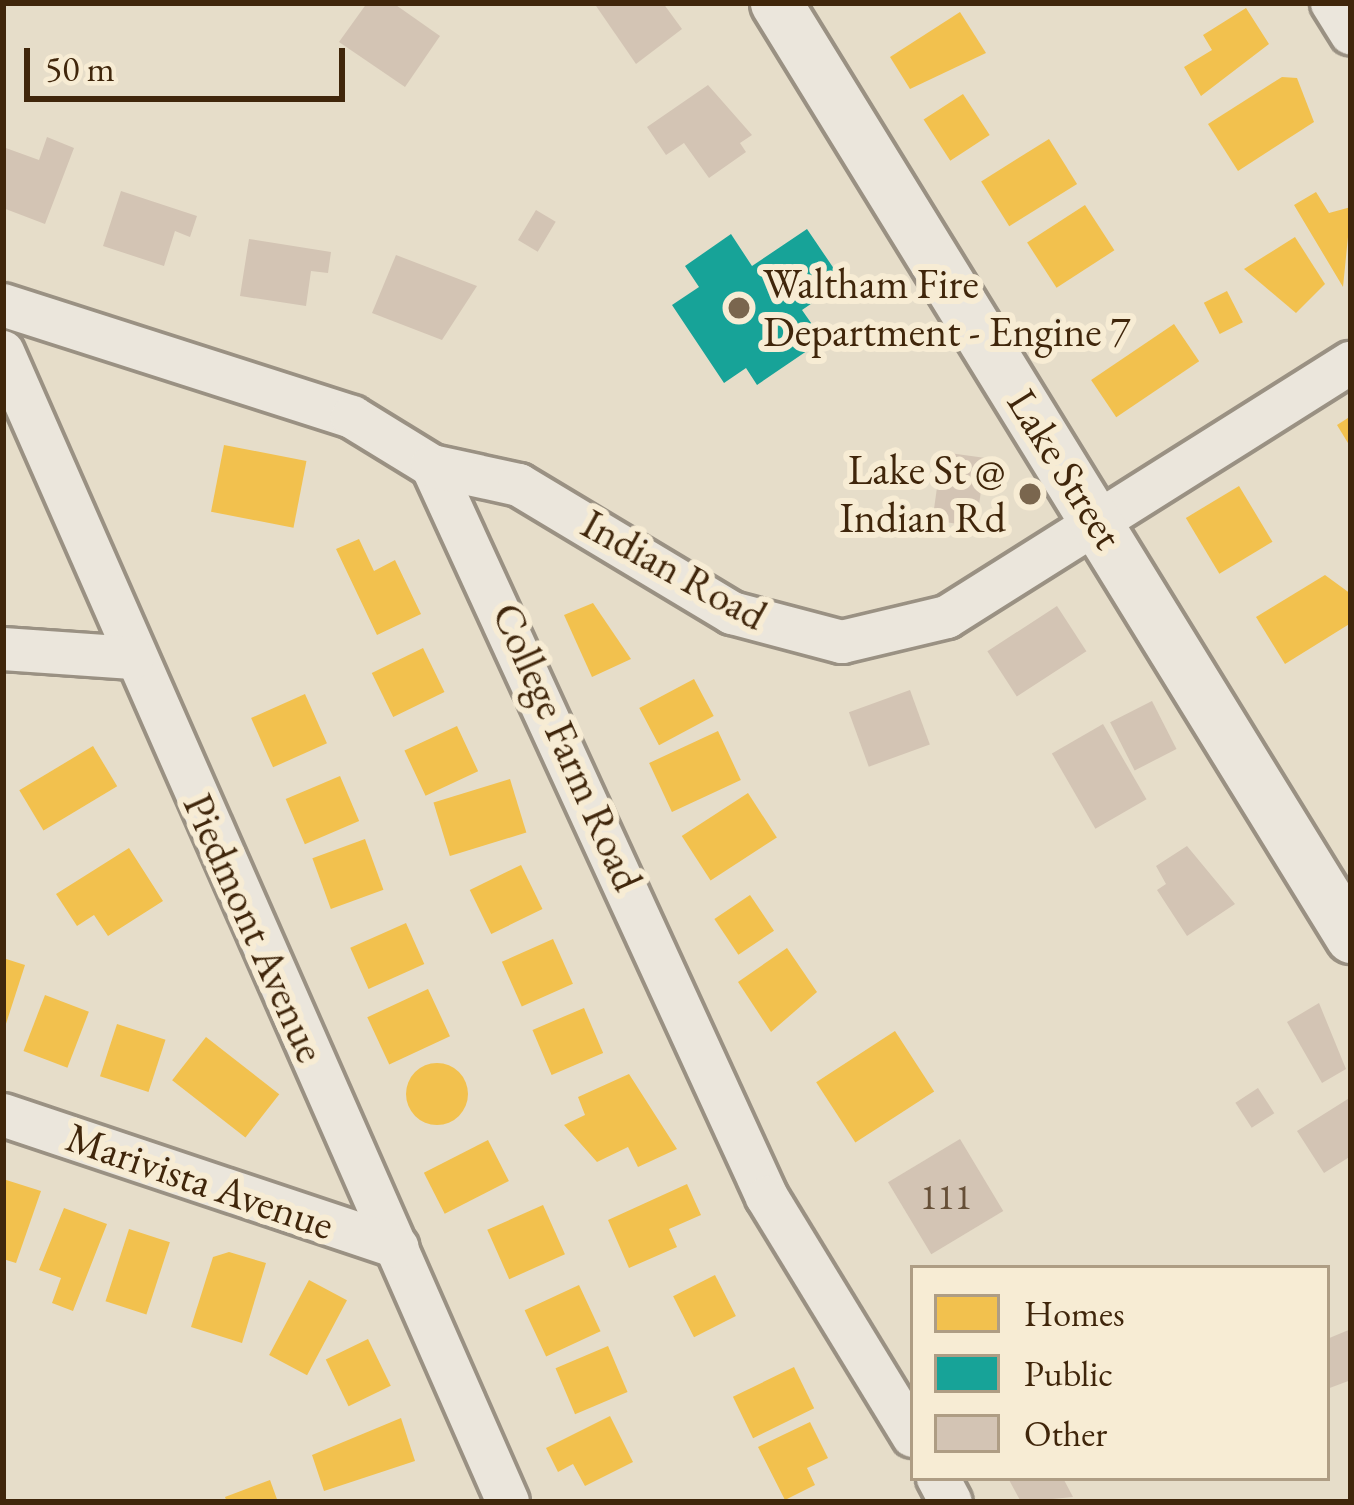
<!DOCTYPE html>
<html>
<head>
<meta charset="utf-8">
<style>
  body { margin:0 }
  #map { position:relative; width:1354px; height:1505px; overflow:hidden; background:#e6ddc9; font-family:"EB Garamond",serif }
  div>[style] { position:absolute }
  .homes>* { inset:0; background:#f2c14e; transform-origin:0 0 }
  .round { border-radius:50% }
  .public>* { inset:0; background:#17a398 }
  .building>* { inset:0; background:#d3c4b4; transform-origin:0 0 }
  .roads { filter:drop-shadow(3px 0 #9a9183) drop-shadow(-3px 0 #9a9183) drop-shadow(0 3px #9a9183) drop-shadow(0 -3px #9a9183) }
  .minor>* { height:42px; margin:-21px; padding:0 21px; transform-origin:21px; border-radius:21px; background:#ebe6dc }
  .tertiary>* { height:51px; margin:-25.5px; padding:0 25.5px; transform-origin:25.5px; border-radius:25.5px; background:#ebe6dc }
  .dots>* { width:33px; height:33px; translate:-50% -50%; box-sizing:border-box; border:6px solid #f7ecd4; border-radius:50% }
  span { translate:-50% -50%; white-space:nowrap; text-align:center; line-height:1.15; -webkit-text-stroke:12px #f7ecd4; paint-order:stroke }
  .number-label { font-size:36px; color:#664f37 }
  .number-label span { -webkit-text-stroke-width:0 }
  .poi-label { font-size:42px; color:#40260b }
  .left { translate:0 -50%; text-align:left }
  .right { translate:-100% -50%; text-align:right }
  .street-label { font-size:42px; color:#40260b }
  .frame { position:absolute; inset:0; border:6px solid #40260b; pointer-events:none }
  .legend { position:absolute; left:910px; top:1265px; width:420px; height:216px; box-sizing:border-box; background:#f7ecd4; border:3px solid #ae9d84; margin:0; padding:15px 21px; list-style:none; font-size:36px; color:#40260b }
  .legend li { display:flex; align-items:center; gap:24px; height:60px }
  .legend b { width:60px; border:3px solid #ae9d84 }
  .scale { position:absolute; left:24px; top:48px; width:321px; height:54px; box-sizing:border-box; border:6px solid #40260b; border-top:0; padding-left:15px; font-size:36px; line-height:42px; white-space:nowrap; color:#40260b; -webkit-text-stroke:9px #f7ecd4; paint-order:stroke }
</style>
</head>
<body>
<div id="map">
  <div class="homes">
    <i style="clip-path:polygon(1246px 8px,1269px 44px,1201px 96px,1184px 67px,1212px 50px,1203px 35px)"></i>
    <i style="clip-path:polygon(960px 12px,986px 53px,910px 89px,890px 57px)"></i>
    <i style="clip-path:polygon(1282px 77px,1297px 78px,1314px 122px,1238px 171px,1208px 124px)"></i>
    <i style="left:963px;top:94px;width:49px;height:47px;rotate:57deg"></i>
    <i style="left:1049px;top:139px;width:53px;height:80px;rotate:58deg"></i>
    <i style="clip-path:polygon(1316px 192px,1329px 213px,1351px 207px,1343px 287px,1294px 205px)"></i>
    <i style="left:1085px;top:205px;width:54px;height:69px;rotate:57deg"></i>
    <i style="clip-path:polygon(1295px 237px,1325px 284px,1296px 313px,1244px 269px)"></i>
    <i style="left:1227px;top:291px;width:35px;height:26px;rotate:63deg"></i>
    <i style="left:1174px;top:324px;width:45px;height:100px;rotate:56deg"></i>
    <i style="clip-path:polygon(1351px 416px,1351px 448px,1337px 425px)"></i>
    <i style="left:224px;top:445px;width:84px;height:68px;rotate:11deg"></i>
    <i style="left:1239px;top:486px;width:65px;height:62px;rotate:59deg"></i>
    <i style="clip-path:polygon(359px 539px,374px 571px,395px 560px,421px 614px,377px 635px,336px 549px)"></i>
    <i style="clip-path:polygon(1325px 575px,1351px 594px,1351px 623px,1285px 664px,1256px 617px)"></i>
    <i style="clip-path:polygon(593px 603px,631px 659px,592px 677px,564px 615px)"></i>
    <i style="left:423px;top:648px;width:49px;height:57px;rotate:64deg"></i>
    <i style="left:694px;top:679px;width:42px;height:62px;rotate:62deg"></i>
    <i style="left:305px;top:694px;width:54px;height:59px;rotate:66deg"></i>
    <i style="left:457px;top:726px;width:50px;height:58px;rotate:65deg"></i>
    <i style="left:718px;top:731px;width:54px;height:76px;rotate:65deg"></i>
    <i style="left:93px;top:746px;width:47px;height:86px;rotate:59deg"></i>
    <i style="left:340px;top:776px;width:49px;height:59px;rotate:67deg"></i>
    <i style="left:510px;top:779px;width:56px;height:80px;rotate:73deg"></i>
    <i style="left:748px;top:793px;width:53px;height:79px;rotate:57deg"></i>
    <i style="left:365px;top:839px;width:54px;height:56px;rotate:70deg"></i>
    <i style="clip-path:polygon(129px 848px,163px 901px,108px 936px,94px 915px,77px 926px,56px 894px)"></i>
    <i style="left:521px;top:865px;width:49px;height:57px;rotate:64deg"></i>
    <i style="left:750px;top:895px;width:43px;height:43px;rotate:56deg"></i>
    <i style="left:406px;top:923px;width:45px;height:61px;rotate:66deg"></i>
    <i style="left:553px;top:939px;width:49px;height:56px;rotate:66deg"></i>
    <i style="clip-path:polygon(787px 948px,817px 992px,771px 1032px,738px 982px)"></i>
    <i style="clip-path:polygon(3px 958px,25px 965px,4px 1030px,3px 1030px)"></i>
    <i style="left:428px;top:989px;width:52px;height:67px;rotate:65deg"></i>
    <i style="left:45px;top:995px;width:47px;height:60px;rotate:21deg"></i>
    <i style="left:584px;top:1008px;width:49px;height:56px;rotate:67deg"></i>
    <i style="left:117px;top:1024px;width:51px;height:55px;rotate:18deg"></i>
    <i style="left:895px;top:1031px;width:72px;height:94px;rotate:57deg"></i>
    <i style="left:206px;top:1037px;width:93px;height:55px;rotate:38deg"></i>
    <i class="round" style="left:406px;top:1063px;width:62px;height:62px"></i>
    <i style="clip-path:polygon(629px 1074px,677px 1149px,638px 1167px,628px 1147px,597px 1162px,564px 1125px,585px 1115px,578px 1097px)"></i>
    <i style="left:488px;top:1140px;width:46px;height:72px;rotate:63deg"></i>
    <i style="clip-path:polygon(3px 1179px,41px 1191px,16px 1263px,3px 1259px)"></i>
    <i style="clip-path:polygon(687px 1184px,701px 1215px,669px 1229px,677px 1247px,629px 1268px,608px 1220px)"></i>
    <i style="left:543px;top:1205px;width:54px;height:61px;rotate:66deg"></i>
    <i style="clip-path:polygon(64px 1208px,107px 1224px,73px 1311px,52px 1303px,61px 1278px,39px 1270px)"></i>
    <i style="left:129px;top:1229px;width:43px;height:76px;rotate:18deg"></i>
    <i style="clip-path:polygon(229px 1252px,266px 1263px,242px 1343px,191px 1327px,213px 1257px)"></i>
    <i style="left:715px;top:1275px;width:46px;height:47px;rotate:63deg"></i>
    <i style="left:309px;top:1280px;width:43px;height:85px;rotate:28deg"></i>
    <i style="left:579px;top:1285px;width:51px;height:60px;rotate:65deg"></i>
    <i style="left:368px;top:1339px;width:52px;height:47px;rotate:64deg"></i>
    <i style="left:608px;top:1346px;width:50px;height:57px;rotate:67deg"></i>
    <i style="left:794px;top:1367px;width:46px;height:68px;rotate:64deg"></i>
    <i style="clip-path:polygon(610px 1416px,633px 1462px,585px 1486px,573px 1464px,558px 1472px,546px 1448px)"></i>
    <i style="clip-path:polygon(401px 1418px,415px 1461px,324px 1491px,312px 1455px)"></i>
    <i style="clip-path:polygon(810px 1422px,828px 1458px,807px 1468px,815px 1485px,785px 1500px,758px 1447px)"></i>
    <i style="clip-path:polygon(270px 1480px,278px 1502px,227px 1502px,225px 1497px)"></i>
  </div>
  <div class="public">
    <i style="clip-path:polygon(807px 229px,843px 282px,802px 310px,823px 340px,757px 385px,746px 368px,724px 383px,672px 305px,699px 287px,685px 266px,731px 234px,752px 266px)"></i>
  </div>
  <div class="building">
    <i style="clip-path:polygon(367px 3px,393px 3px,440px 36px,405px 87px,339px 42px)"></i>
    <i style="clip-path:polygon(594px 3px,663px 3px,682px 29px,636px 64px)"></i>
    <i style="clip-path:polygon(708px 85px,752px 135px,740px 143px,746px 152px,709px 178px,684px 143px,666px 155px,647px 127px)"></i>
    <i style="clip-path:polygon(47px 137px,74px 148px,45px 224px,3px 208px,3px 147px,39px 160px)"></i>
    <i style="clip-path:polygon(121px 191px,197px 216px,190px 237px,175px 231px,164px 266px,103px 246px)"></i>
    <i style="left:536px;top:210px;width:23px;height:35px;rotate:31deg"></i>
    <i style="clip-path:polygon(249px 239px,331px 252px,328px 273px,311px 271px,306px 306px,240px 296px)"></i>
    <i style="clip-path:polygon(396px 255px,477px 286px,442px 340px,372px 313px)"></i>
    <i style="left:942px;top:452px;width:44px;height:69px;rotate:8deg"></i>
    <i style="left:1057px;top:606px;width:54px;height:83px;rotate:57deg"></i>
    <i style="left:910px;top:690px;width:58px;height:65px;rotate:70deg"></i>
    <i style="left:1152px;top:701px;width:54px;height:47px;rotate:63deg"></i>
    <i style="left:1103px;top:724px;width:87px;height:59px;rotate:60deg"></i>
    <i style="clip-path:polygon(1187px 846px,1235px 904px,1187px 936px,1157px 890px,1166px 884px,1156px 866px)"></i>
    <i style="clip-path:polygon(1319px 1003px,1346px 1069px,1322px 1083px,1287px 1022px)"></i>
    <i style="left:1258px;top:1088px;width:30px;height:27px;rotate:57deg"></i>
    <i style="clip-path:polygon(1351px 1097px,1351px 1156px,1324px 1173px,1297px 1131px)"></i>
    <i style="left:960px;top:1139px;width:84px;height:84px;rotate:59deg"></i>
    <i style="clip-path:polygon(1351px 1329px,1351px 1380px,1327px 1389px,1327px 1339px)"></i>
    <i style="clip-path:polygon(1008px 1478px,1063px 1478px,1073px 1497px,1021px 1502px)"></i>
  </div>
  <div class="roads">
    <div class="minor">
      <i style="left:1332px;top:3px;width:36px;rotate:58deg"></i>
      <i style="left:3px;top:305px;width:367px;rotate:17.8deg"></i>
      <i style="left:352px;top:417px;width:94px;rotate:31.5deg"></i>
      <i style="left:432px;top:466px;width:804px;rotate:65.38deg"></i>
      <i style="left:767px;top:1197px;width:280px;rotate:58.6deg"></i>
      <i style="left:3px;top:352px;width:1256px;rotate:66.29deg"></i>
      <i style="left:432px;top:466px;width:89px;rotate:12.3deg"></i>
      <i style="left:519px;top:485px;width:249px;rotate:31deg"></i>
      <i style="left:732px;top:613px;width:114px;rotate:14.8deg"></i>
      <i style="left:842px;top:642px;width:108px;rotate:-13.4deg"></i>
      <i style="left:947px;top:617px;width:477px;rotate:-32.2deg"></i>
      <i style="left:3px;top:649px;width:130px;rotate:4deg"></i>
      <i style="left:3px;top:1115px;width:416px;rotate:18.5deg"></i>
      <i style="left:938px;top:1478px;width:27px;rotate:62deg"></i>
    </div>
    <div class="tertiary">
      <i style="left:776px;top:3px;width:1097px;rotate:58.38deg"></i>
    </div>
  </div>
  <div class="dots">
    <i style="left:739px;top:308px;background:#7a664e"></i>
    <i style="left:1030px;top:494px;background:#7a664e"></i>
  </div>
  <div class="number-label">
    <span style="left:946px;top:1197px">111</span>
  </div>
  <div class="poi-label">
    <span class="left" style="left:763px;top:308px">Waltham Fire<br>Department - Engine 7</span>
    <span class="right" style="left:1006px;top:494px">Lake St @<br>Indian Rd</span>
  </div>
  <div class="street-label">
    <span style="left:1065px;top:469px;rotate:58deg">Lake Street</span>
    <span style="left:674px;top:570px;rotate:29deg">Indian Road</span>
    <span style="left:567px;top:747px;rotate:66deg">College Farm Road</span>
    <span style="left:254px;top:928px;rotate:66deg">Piedmont Avenue</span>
    <span style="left:200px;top:1181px;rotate:19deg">Marivista Avenue</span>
  </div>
  <div class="frame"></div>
  <ul class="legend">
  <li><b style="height:33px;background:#f2c14e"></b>Homes</li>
  <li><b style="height:33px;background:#17a398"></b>Public</li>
  <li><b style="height:33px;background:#d3c4b4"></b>Other</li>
  </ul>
  <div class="scale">50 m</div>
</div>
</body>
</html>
